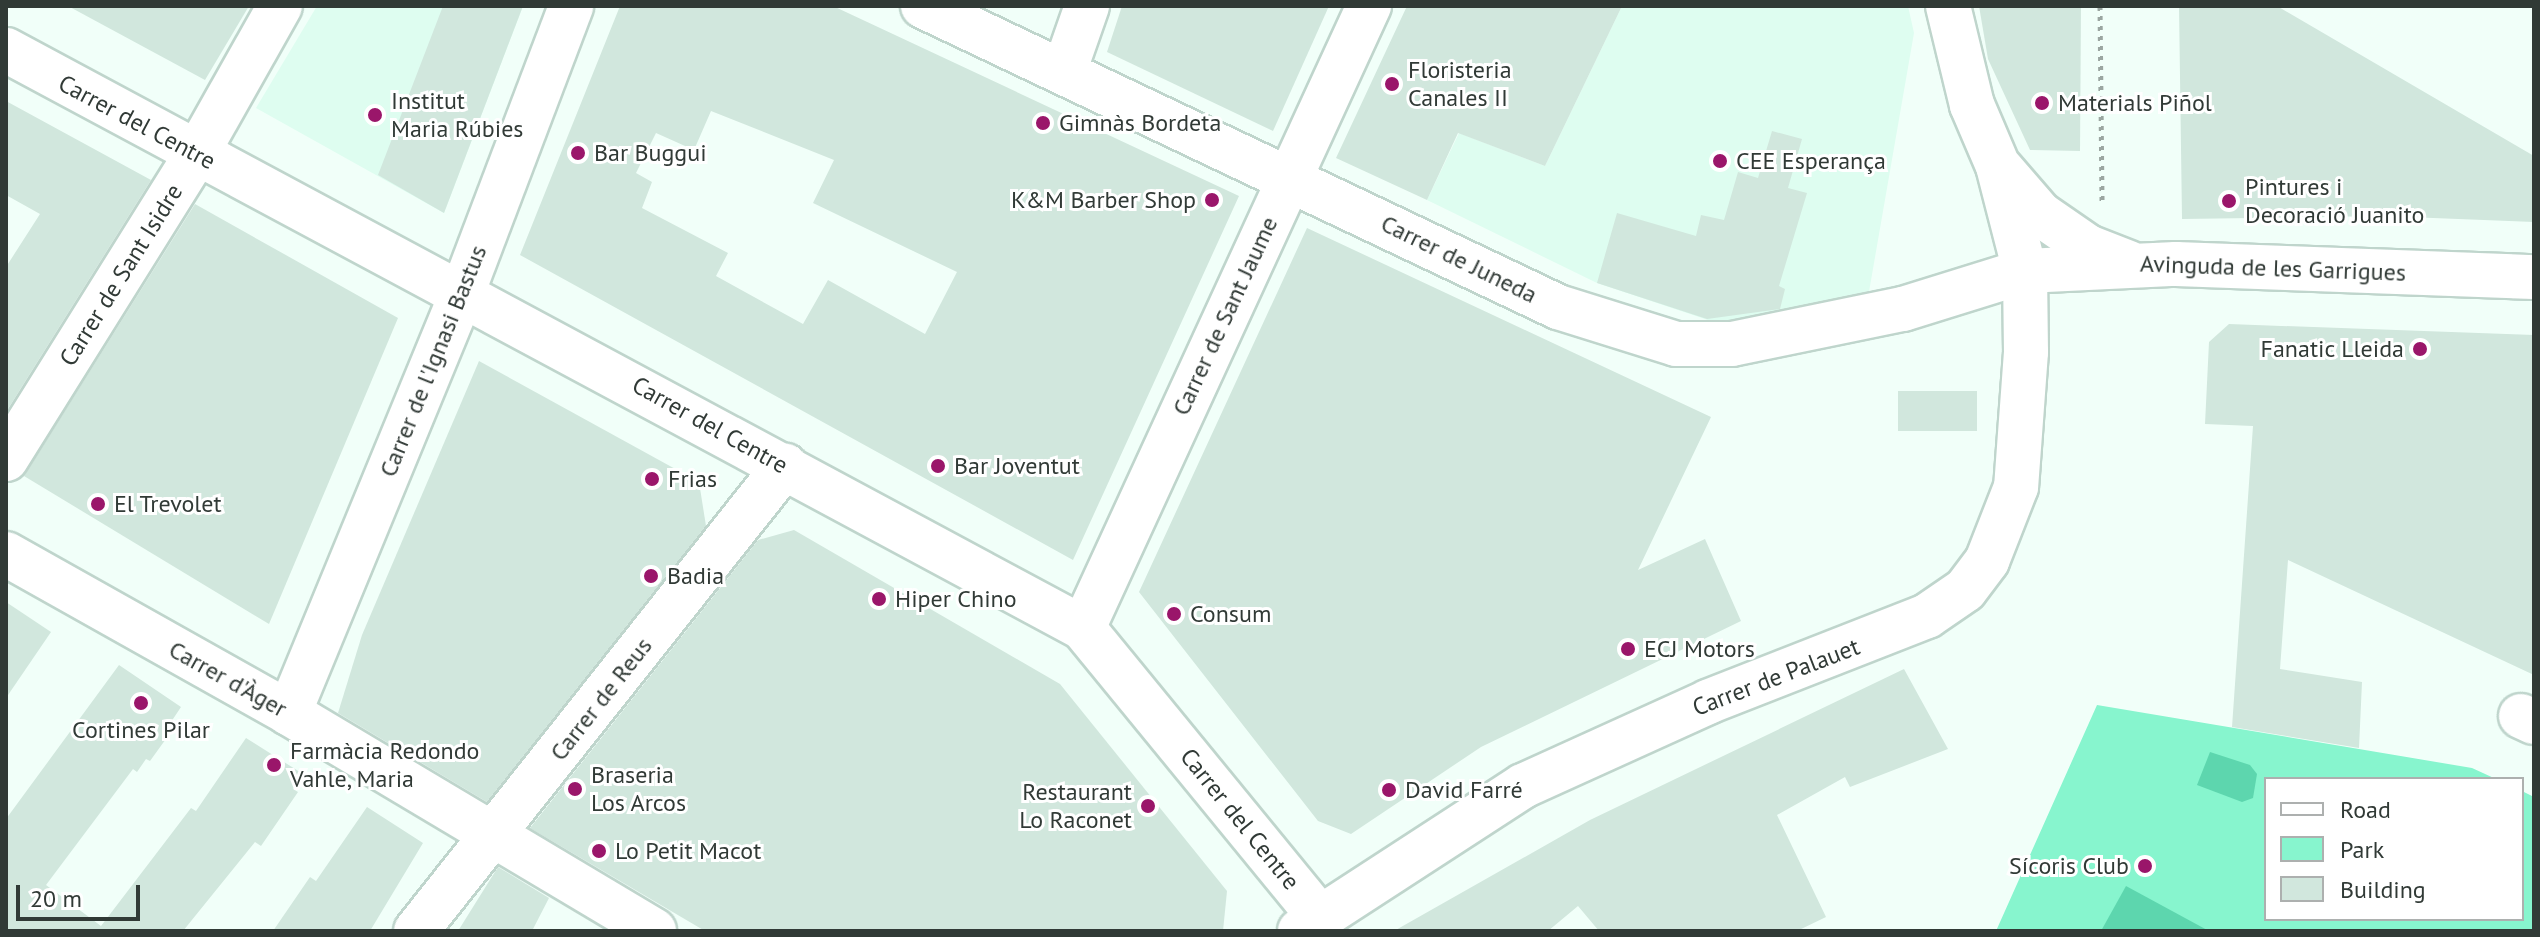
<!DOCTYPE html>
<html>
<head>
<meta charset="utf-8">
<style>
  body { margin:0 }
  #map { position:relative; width:2540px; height:937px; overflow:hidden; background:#f1fff9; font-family:"PT Sans",sans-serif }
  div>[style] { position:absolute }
  .built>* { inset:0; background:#defdf0 }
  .green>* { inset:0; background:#87f5ce }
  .water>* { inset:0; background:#5dd6ae }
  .building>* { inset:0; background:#d1e7dd; transform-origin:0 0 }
  .path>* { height:5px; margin-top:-2.5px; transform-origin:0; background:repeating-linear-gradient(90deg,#9ba6a1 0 4px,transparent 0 10px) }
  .roads { filter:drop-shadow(2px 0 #bfd5cc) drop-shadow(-2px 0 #bfd5cc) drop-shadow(0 2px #bfd5cc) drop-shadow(0 -2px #bfd5cc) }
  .minor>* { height:44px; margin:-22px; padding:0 22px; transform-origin:22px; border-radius:22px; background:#fff }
  .major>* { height:44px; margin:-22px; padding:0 22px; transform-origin:22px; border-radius:22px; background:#fff }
  .dots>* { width:22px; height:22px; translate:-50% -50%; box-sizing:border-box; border:4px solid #fff; border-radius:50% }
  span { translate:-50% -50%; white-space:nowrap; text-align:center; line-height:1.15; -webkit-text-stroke:6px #fff; paint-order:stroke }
  .poi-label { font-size:24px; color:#313a36 }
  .left { translate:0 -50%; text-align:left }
  .right { translate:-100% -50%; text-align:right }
  .street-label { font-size:24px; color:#313a36 }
  .frame { position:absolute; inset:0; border:8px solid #313a36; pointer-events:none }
  .legend { position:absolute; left:2264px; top:777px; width:260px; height:144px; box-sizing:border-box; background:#fff; border:2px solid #adb0af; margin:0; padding:10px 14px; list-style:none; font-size:24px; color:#313a36 }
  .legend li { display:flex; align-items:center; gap:16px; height:40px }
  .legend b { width:40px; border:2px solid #adb0af }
  .scale { position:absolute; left:16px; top:885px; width:124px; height:36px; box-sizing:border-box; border:4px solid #313a36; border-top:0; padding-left:10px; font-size:24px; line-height:28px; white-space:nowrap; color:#313a36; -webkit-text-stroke:6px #fff; paint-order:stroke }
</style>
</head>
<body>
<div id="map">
  <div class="built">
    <i style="clip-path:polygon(317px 6px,523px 6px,444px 213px,256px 108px)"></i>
    <i style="clip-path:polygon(1622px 6px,1908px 6px,1914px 33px,1866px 309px,1776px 322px,1714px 322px,1597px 283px,1427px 200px,1459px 133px,1545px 166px)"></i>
  </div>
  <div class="green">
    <i style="clip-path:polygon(2097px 705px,2472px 768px,2496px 779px,2266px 779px,2266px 919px,2522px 919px,2522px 791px,2534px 797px,2534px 931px,1996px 931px)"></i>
  </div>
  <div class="water">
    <i style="clip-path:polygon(2210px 752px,2250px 765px,2257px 774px,2253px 798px,2242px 802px,2197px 785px)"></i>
    <i style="clip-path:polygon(2126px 886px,2209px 931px,2101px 931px)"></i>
  </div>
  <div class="building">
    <i style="clip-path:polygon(68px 6px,249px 6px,205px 80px)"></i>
    <i style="clip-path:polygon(443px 6px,523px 6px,444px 213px,378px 175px)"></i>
    <i style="clip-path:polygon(evenodd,620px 6px,833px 6px,1239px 196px,1073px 560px,520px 255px,620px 6px,711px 111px,834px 160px,813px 203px,957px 272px,925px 334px,828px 280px,803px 324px,716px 276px,728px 253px,642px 208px,652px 182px,636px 173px,656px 133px,694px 150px,711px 111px)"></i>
    <i style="clip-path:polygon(1122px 6px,1329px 6px,1273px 131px,1107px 52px)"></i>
    <i style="clip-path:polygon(1407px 6px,1622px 6px,1545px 166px,1458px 133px,1427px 200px,1336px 158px)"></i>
    <i style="clip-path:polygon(1979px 6px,2081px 6px,2080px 151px,2030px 150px,1988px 59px)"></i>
    <i style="clip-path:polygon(2179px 6px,2277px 6px,2534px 156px,2534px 222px,2383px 216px,2182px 219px)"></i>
    <i style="clip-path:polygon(6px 101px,151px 180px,6px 412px,6px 267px,40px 214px,6px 195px)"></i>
    <i style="clip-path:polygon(1772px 131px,1802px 139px,1788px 188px,1807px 193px,1779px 286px,1785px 289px,1780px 309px,1707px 319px,1597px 283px,1617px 213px,1696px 236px,1701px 215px,1724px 220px,1738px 172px,1758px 178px)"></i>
    <i style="clip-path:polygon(195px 204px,398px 318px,269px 624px,24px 476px)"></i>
    <i style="clip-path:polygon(1307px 228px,1711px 417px,1638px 570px,1705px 539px,1741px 621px,1481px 747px,1351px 834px,1318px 821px,1139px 592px)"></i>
    <i style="clip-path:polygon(2229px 324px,2534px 335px,2534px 675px,2288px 560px,2280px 669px,2362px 682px,2359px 748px,2232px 727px,2253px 426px,2205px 424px,2209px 342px)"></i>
    <i style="clip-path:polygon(479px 361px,699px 482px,706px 526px,487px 802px,338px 713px,362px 635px)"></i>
    <i style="left:1977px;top:391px;width:40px;height:79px;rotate:90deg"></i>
    <i style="clip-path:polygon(794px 530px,1060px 684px,1227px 891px,1223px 931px,705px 931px,530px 828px,758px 540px)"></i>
    <i style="clip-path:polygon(6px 602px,51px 632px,6px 698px)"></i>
    <i style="clip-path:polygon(119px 665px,181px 707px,171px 722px,176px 725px,150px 761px,146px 759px,137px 772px,133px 769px,46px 885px,101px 926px,191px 808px,196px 811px,246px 738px,303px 774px,293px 789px,298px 792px,261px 846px,255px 842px,183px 931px,6px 931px,6px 819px)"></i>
    <i style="clip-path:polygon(1904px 669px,1948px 749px,1850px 787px,1845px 777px,1777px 815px,1826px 917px,1797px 931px,1599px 931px,1578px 906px,1548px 931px,1394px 931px,1590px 820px)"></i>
    <i style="clip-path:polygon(367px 807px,423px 843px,370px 931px,273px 931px,310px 877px,316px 881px)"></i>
    <i style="clip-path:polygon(498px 867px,549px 898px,532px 931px,458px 931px)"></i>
  </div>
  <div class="path">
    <i style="left:2100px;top:6px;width:198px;rotate:89.4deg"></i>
  </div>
  <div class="roads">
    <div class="minor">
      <i style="left:923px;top:6px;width:703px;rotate:25.36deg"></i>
      <i style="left:1558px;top:307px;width:124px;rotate:17.4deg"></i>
      <i style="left:1676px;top:344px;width:56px"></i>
      <i style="left:1732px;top:344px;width:175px;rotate:-11.6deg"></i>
      <i style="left:1903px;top:309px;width:128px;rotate:-17.3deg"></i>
      <i style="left:2025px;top:271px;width:81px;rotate:89.3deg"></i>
      <i style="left:2026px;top:352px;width:135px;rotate:94.2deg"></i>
      <i style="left:2016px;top:487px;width:79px;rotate:111.4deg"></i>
      <i style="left:1987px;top:561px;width:36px;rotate:127deg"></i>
      <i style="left:1965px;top:590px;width:46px;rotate:145.6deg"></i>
      <i style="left:1927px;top:616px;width:235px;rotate:158.6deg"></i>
      <i style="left:1708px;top:702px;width:203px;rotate:155.6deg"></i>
      <i style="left:1523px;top:786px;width:266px;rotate:147deg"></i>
      <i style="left:6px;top:50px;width:1222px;rotate:28.22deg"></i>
      <i style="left:1083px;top:628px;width:372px;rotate:50.7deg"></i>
      <i style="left:1064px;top:72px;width:70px;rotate:-70.8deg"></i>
      <i style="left:6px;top:459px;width:358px;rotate:-58deg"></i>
      <i style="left:196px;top:155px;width:171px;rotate:-60.6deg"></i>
      <i style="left:6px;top:554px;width:325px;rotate:29.3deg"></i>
      <i style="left:289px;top:713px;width:425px;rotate:30.8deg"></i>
      <i style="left:1083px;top:628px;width:685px;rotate:-65.31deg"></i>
      <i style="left:289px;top:713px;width:456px;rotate:-67.6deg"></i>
      <i style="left:463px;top:291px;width:305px;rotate:-69.2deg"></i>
      <i style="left:2521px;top:716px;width:14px;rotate:25deg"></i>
      <i style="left:416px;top:931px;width:594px;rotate:-51.57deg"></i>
    </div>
    <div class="major">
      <i style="left:1948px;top:6px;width:102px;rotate:76.4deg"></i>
      <i style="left:1972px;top:105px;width:66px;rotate:66.9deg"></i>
      <i style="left:1998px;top:166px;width:108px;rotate:75.6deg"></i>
      <i style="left:2025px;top:271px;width:151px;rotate:-2.7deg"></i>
      <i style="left:2176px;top:264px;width:358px;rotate:2.1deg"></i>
      <i style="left:2003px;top:171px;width:57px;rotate:49.3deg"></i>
      <i style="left:2040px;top:214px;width:58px;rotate:34.5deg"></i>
      <i style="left:2088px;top:247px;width:44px;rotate:21.3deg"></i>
    </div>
  </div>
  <div class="dots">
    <i style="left:1392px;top:84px;background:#9a166a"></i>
    <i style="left:2042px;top:103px;background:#9a166a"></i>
    <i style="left:375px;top:115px;background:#9a166a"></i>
    <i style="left:1043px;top:123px;background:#9a166a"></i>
    <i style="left:578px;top:153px;background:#9a166a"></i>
    <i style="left:1720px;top:161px;background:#9a166a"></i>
    <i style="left:1212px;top:200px;background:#9a166a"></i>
    <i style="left:2229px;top:201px;background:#9a166a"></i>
    <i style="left:2420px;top:349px;background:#9a166a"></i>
    <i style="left:938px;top:466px;background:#9a166a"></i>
    <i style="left:652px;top:479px;background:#9a166a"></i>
    <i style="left:98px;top:504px;background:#9a166a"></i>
    <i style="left:651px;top:576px;background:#9a166a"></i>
    <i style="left:879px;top:599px;background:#9a166a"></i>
    <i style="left:1174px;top:614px;background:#9a166a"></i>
    <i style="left:1628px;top:649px;background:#9a166a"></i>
    <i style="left:141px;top:703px;background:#9a166a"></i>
    <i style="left:274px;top:765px;background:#9a166a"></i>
    <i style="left:575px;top:789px;background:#9a166a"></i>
    <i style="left:1389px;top:790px;background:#9a166a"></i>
    <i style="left:1148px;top:806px;background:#9a166a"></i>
    <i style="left:599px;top:851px;background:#9a166a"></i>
    <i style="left:2145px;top:866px;background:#9a166a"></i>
  </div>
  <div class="poi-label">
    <span class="left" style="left:1408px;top:84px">Floristeria<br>Canales II</span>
    <span class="left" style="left:391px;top:115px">Institut<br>Maria Rúbies</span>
    <span class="left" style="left:2058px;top:103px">Materials Piñol</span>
    <span class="left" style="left:1059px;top:123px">Gimnàs Bordeta</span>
    <span class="left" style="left:594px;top:153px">Bar Buggui</span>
    <span class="left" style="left:1736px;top:161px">CEE Esperança</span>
    <span class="left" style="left:2245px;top:201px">Pintures i<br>Decoració Juanito</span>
    <span class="right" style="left:1196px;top:200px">K&amp;M Barber Shop</span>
    <span class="right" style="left:2404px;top:349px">Fanatic Lleida</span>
    <span class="left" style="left:954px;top:466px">Bar Joventut</span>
    <span class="left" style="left:668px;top:479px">Frias</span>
    <span class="left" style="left:114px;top:504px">El Trevolet</span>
    <span class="left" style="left:667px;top:576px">Badia</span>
    <span class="left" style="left:895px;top:599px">Hiper Chino</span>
    <span class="left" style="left:1190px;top:614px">Consum</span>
    <span class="left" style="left:1644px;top:649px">ECJ Motors</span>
    <span style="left:141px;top:730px">Cortines Pilar</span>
    <span class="left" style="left:290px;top:765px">Farmàcia Redondo<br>Vahle, Maria</span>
    <span class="left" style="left:591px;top:789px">Braseria<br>Los Arcos</span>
    <span class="left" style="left:1405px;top:790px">David Farré</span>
    <span class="right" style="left:1132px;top:806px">Restaurant<br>Lo Raconet</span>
    <span class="left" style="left:615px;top:851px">Lo Petit Macot</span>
    <span class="right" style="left:2129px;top:866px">Sícoris Club</span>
  </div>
  <div class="street-label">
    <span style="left:137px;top:122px;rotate:28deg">Carrer del Centre</span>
    <span style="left:1459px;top:259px;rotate:26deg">Carrer de Juneda</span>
    <span style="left:2273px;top:268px;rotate:2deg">Avinguda de les Garrigues</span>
    <span style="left:121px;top:275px;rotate:-58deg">Carrer de Sant Isidre</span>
    <span style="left:1225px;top:316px;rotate:-65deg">Carrer de Sant Jaume</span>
    <span style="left:433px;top:361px;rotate:-68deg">Carrer de l'Ignasi Bastus</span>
    <span style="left:710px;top:425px;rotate:29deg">Carrer del Centre</span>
    <span style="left:1776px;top:677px;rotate:-21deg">Carrer de Palauet</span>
    <span style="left:228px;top:679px;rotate:29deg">Carrer d'Àger</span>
    <span style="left:601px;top:699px;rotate:-52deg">Carrer de Reus</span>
    <span style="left:1240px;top:819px;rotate:51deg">Carrer del Centre</span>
  </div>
  <div class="frame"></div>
  <ul class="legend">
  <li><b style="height:10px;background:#fff"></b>Road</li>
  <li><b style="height:22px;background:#87f5ce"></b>Park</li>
  <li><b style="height:22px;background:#d1e7dd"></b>Building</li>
  </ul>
  <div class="scale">20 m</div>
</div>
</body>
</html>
